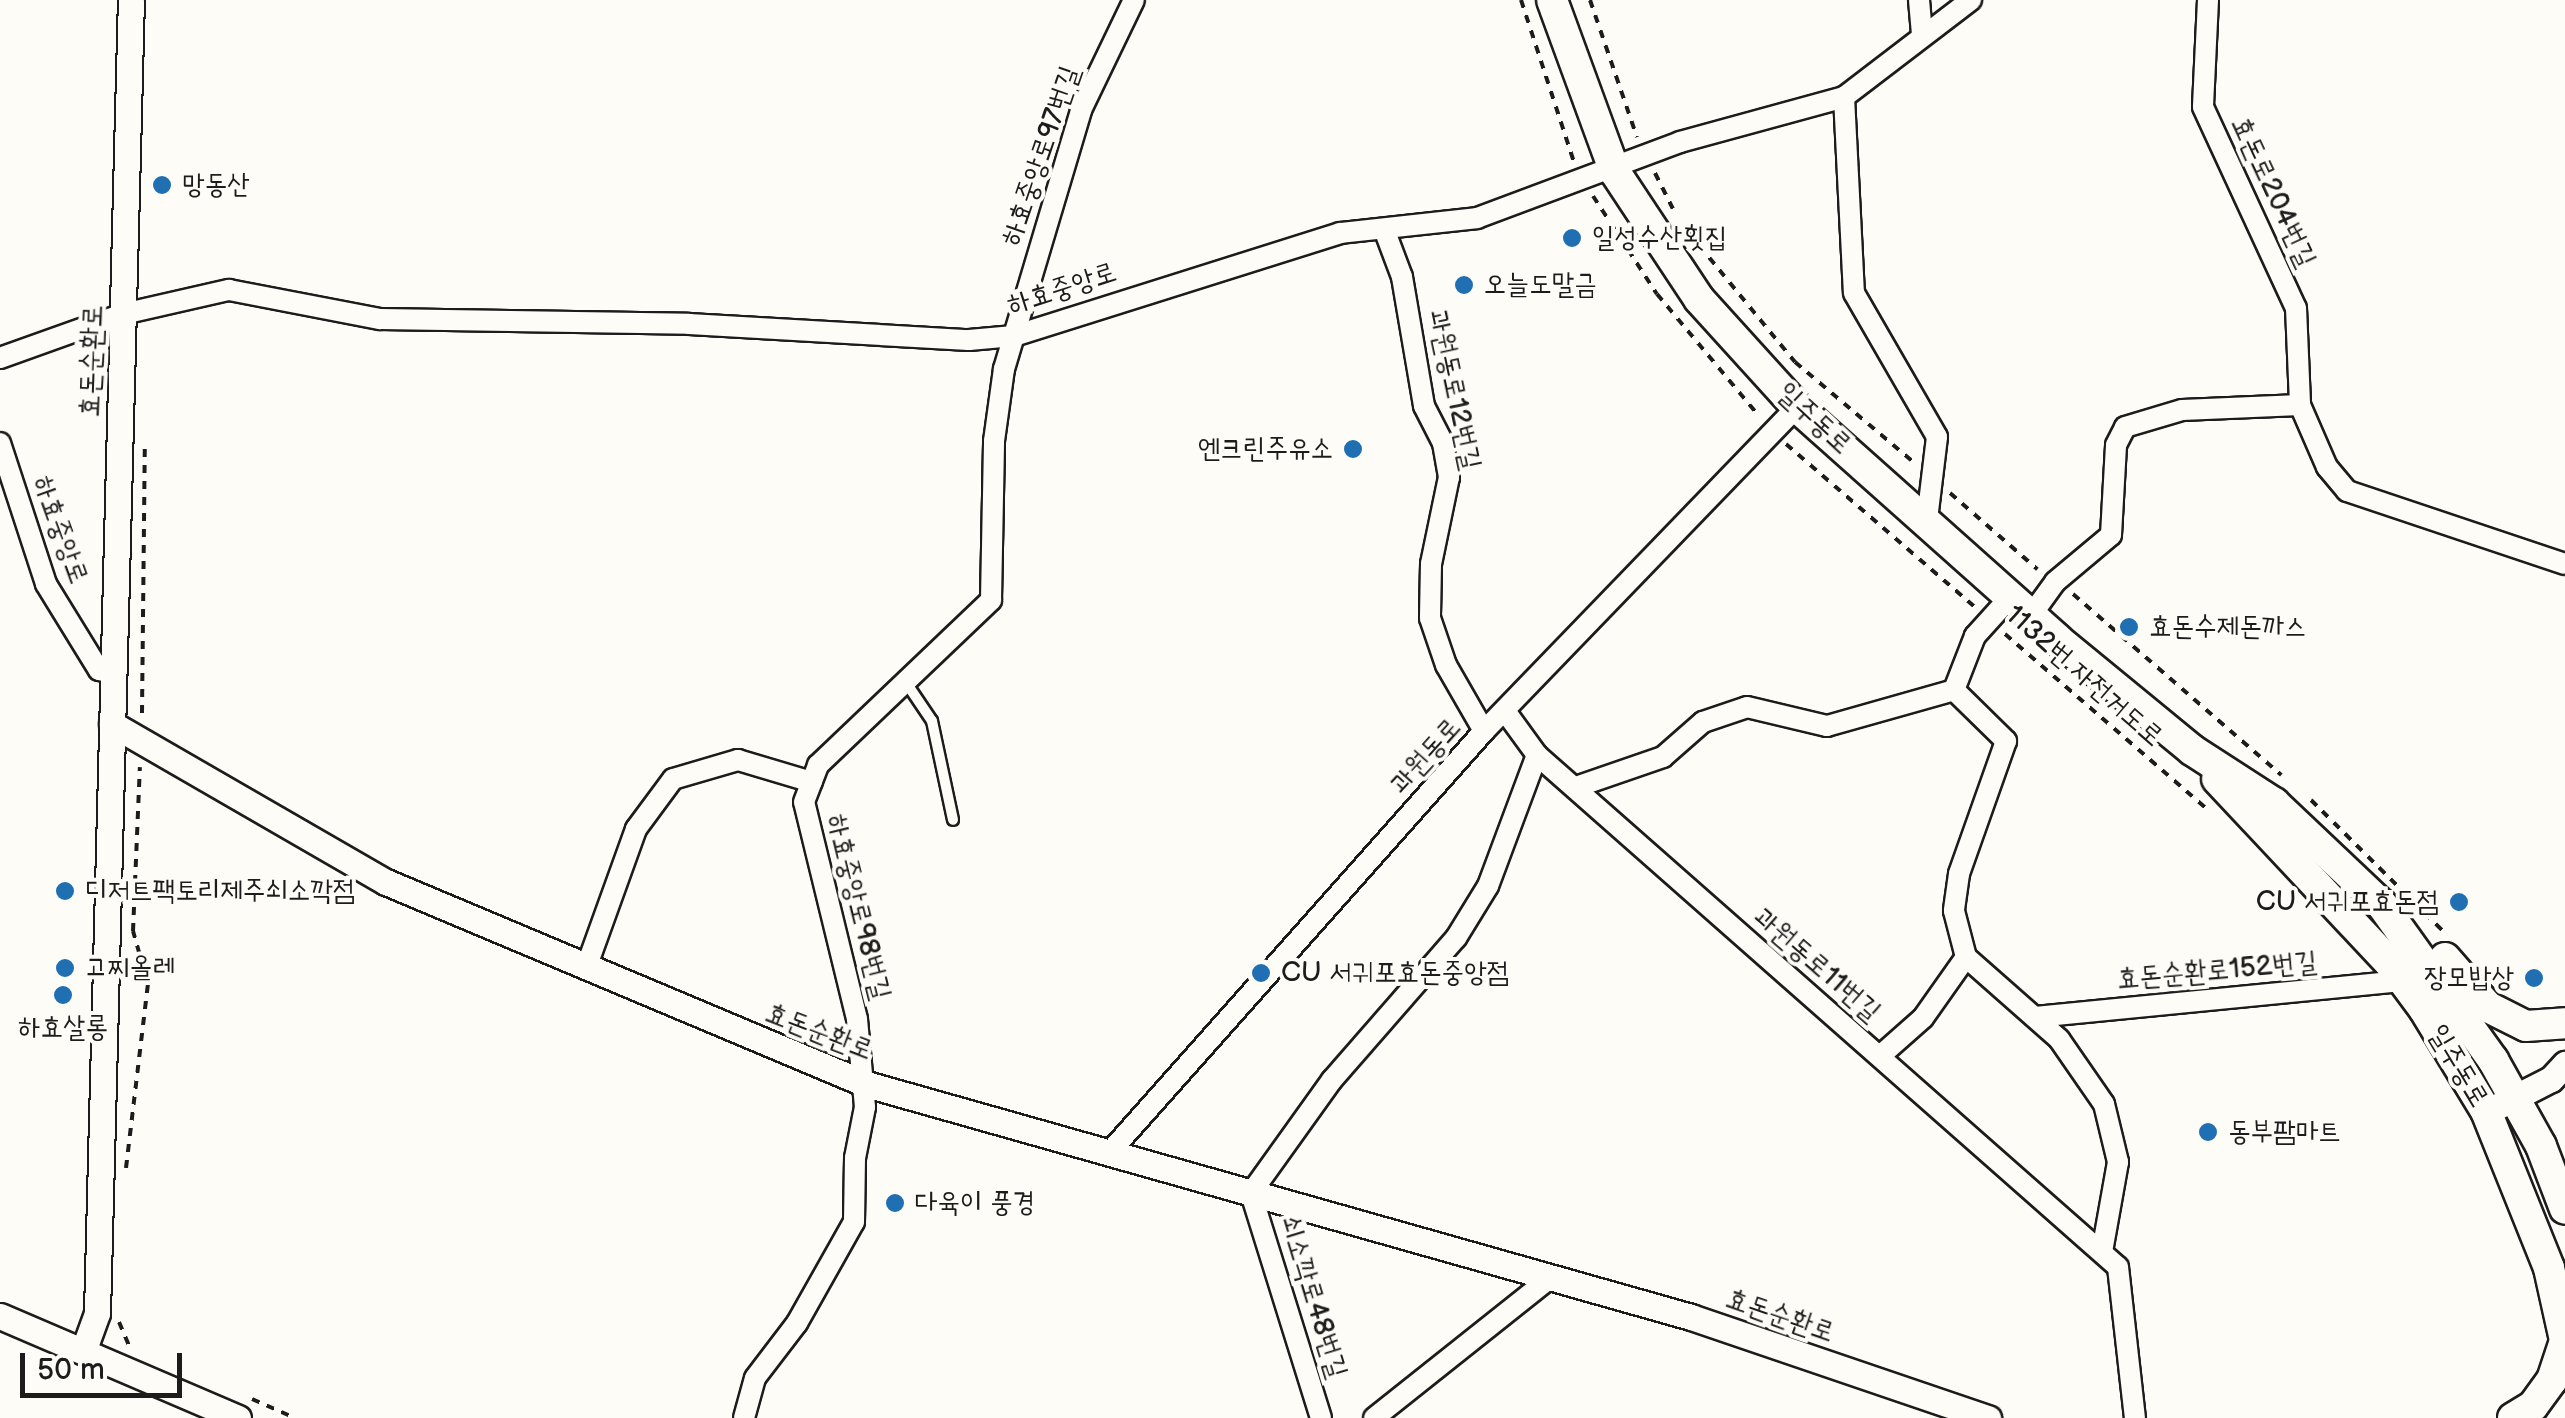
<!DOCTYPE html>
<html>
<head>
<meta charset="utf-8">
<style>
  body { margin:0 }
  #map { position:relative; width:2565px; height:1418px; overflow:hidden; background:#fdfcf7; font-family:"Balsamiq Sans","Poor Story",sans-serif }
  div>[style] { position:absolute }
  .path>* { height:4px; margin-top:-2px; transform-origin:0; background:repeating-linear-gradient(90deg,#1c1c1c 0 8px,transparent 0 16px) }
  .roads { filter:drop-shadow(2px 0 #1c1c1c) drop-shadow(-2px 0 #1c1c1c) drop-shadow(0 2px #1c1c1c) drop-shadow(0 -2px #1c1c1c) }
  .service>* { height:10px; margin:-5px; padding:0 5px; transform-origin:5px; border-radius:5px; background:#fdfcf7 }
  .minor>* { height:20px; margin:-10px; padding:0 10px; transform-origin:10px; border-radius:10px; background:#fdfcf7 }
  .tertiary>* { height:25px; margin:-12.5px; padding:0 12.5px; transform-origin:12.5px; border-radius:12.5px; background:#fdfcf7 }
  .secondary>* { height:30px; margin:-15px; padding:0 15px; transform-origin:15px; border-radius:15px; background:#fdfcf7 }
  .dots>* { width:28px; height:28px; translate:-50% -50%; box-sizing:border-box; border:5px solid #fdfcf7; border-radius:50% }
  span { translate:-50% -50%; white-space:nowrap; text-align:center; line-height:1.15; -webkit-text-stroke:8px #fdfcf7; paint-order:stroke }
  .street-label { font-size:28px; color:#1c1c1c }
  .poi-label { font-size:28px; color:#1c1c1c }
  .left { translate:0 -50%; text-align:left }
  .right { translate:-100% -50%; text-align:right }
  .scale { position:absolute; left:20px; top:1353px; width:162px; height:45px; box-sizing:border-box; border:5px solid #1c1c1c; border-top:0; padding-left:12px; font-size:30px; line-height:35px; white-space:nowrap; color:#1c1c1c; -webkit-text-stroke:8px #fdfcf7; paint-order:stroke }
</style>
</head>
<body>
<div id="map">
  <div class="path">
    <i style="left:1521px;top:0;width:170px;rotate:71.9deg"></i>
    <i style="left:1590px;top:0;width:145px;rotate:71.1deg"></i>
    <i style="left:1655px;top:173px;width:40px;rotate:63.4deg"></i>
    <i style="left:1593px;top:196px;width:117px;rotate:56.9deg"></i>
    <i style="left:1657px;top:294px;width:159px;rotate:50.1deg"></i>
    <i style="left:1689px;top:233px;width:167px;rotate:50.6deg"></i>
    <i style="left:1795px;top:362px;width:153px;rotate:40.2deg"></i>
    <i style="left:1786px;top:444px;width:251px;rotate:40.8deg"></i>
    <i style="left:1950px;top:493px;width:116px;rotate:41.1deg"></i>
    <i style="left:2073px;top:594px;width:276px;rotate:41deg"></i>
    <i style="left:2005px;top:634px;width:266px;rotate:40.9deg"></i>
    <i style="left:142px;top:713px;width:266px;rotate:-89.4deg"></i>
    <i style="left:2311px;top:800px;width:190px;rotate:44.8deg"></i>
    <i style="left:126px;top:1168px;width:185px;rotate:-83.2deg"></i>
    <i style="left:148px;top:984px;width:55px;rotate:-105.8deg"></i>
    <i style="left:133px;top:931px;width:164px;rotate:-87.6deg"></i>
    <i style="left:119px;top:1322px;width:25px;rotate:67deg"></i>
    <i style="left:252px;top:1399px;width:47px;rotate:23.8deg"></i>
  </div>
  <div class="roads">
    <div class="service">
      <i style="left:905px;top:681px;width:48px;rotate:56deg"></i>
      <i style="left:932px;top:721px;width:101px;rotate:78deg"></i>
    </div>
    <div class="minor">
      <i style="left:1919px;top:0;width:33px;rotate:85deg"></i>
      <i style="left:2208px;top:0;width:107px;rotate:92.7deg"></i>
      <i style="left:2203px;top:107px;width:221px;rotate:65.2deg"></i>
      <i style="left:2296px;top:308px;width:97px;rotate:87.6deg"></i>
      <i style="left:2300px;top:405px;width:68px;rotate:66.5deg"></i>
      <i style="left:2327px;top:467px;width:31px;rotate:50deg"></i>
      <i style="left:2347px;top:491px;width:230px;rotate:18.5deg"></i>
      <i style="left:1844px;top:97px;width:196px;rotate:87.1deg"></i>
      <i style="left:1854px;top:293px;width:166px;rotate:60deg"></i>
      <i style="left:1937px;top:437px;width:84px;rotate:96.9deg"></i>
      <i style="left:1384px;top:229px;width:51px;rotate:69.4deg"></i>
      <i style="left:1402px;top:277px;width:131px;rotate:80.3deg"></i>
      <i style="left:1424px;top:406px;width:42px;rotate:62.8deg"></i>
      <i style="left:1443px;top:443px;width:35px;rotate:80deg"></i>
      <i style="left:1449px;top:477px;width:89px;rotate:101.7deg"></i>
      <i style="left:1431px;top:564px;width:54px;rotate:91.1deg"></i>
      <i style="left:1430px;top:618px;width:50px;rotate:71.2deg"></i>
      <i style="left:1446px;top:665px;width:76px;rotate:60.1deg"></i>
      <i style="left:0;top:358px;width:131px;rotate:-19.7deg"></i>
      <i style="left:123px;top:314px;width:109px;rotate:-12.8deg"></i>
      <i style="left:229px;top:290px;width:154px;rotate:10.9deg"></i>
      <i style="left:380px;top:319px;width:309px;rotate:0.9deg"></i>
      <i style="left:689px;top:324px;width:280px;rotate:3.3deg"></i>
      <i style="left:969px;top:340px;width:45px;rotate:-5.1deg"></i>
      <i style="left:1014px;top:336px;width:342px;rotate:-17.5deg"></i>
      <i style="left:1340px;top:233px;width:138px;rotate:-6.2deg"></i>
      <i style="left:1477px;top:218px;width:217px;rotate:-20.5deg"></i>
      <i style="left:1680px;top:142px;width:170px;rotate:-15.3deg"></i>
      <i style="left:1844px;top:97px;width:160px;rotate:-37.4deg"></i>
      <i style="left:0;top:443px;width:148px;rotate:71.9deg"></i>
      <i style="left:46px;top:584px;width:101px;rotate:58.4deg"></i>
      <i style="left:99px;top:670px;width:14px;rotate:12deg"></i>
      <i style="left:2032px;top:614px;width:39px;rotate:-54deg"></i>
      <i style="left:2055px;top:582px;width:73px;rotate:-40deg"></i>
      <i style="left:2111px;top:535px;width:90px;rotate:-86.8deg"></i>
      <i style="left:2116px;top:445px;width:20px;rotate:-63deg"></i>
      <i style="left:2125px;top:427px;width:59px;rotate:-16.6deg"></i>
      <i style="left:2182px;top:410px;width:118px;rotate:-2.4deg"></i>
      <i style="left:1954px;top:690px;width:73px;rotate:44.4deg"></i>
      <i style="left:2006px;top:741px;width:141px;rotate:109.5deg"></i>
      <i style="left:1959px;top:874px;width:37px;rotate:98deg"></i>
      <i style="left:1954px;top:911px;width:48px;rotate:75.4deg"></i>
      <i style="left:1966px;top:957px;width:124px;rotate:41.4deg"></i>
      <i style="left:2059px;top:1039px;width:79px;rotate:55.3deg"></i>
      <i style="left:2104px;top:1104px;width:60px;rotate:76.4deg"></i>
      <i style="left:2118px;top:1162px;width:91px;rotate:100.1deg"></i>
      <i style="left:1505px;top:711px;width:54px;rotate:54deg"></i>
      <i style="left:1537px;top:755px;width:774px;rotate:41.39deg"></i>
      <i style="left:2118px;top:1267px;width:152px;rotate:83.6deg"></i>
      <i style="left:1576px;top:787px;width:92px;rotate:-19deg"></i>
      <i style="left:1663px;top:757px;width:53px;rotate:-41.2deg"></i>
      <i style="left:1703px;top:722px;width:46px;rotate:-18.8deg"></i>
      <i style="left:1747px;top:707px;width:82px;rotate:13.4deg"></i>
      <i style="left:1827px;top:726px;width:132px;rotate:-15.8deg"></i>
      <i style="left:1954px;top:690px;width:58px;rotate:-68.7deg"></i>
      <i style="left:1975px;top:636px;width:55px;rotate:-47.9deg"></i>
      <i style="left:586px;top:968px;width:148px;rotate:-70.2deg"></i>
      <i style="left:636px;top:829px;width:62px;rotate:-53.5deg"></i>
      <i style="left:673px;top:779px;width:68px;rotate:-16.3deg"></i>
      <i style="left:738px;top:760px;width:77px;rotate:16.6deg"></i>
      <i style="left:2035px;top:1017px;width:371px;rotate:-5.6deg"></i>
      <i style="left:1880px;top:1056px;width:57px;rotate:-41.5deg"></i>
      <i style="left:1923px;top:1018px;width:75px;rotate:-54.8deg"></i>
      <i style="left:1109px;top:1153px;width:565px;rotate:-48.37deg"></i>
      <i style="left:1484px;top:731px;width:450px;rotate:-46deg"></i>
      <i style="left:744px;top:1418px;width:41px;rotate:-74.6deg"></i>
      <i style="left:755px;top:1378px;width:69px;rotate:-52.6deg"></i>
      <i style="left:797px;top:1323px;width:116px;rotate:-60.6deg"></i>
      <i style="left:854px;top:1222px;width:64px;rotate:-89.1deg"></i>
      <i style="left:855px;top:1158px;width:52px;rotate:-78.9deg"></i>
      <i style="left:865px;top:1107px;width:88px;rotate:-95.2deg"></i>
      <i style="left:857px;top:1019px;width:223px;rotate:-103.7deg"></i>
      <i style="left:804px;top:802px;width:40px;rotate:-69deg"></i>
      <i style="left:818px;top:765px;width:239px;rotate:-43.6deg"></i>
      <i style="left:991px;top:600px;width:159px;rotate:-88.9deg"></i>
      <i style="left:994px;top:441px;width:73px;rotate:-82.1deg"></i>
      <i style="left:1004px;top:369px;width:270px;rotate:-73.4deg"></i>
      <i style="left:1081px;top:110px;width:122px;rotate:-64.3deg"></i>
      <i style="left:1321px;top:1418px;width:236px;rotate:-107.3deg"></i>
      <i style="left:1251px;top:1193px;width:139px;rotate:-54.4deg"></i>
      <i style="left:1332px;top:1080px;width:189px;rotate:-48.9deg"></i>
      <i style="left:1456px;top:938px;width:61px;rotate:-58.4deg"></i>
      <i style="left:1488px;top:886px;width:140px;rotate:-69.5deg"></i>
      <i style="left:1374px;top:1418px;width:225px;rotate:-38.5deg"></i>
    </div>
    <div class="tertiary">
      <i style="left:112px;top:724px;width:316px;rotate:30deg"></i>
      <i style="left:386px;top:882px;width:521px;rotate:22.82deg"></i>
      <i style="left:866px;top:1084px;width:857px;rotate:15.77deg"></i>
      <i style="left:1691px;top:1317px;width:314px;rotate:18.8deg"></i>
      <i style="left:2498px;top:1106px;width:59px;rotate:-27deg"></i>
      <i style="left:2551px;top:1079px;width:21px;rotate:-47deg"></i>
      <i style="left:0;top:1316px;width:259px;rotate:23.2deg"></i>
      <i style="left:84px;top:1349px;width:38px;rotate:-70deg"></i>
      <i style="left:97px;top:1313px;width:1313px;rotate:-88.52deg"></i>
    </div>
    <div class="secondary">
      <i style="left:1552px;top:0;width:183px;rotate:69.9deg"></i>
      <i style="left:1615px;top:172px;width:152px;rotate:56.5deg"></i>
      <i style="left:1699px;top:299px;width:146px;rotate:47.8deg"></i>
      <i style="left:1797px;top:407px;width:348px;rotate:41.7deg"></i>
      <i style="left:2057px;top:639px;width:175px;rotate:39.4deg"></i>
      <i style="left:2192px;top:750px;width:98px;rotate:32.9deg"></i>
      <i style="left:2274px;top:803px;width:149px;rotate:43.4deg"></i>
      <i style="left:2382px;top:905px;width:191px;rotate:54.4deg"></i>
      <i style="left:2493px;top:1060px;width:98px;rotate:60.8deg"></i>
      <i style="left:2541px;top:1146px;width:67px;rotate:69.1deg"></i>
      <i style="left:2217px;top:779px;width:253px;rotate:46.8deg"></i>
      <i style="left:2390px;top:963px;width:57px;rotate:53.5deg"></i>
      <i style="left:2424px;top:1009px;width:119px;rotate:58.7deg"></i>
      <i style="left:2486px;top:1111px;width:169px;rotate:68.1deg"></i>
      <i style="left:2549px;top:1268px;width:74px;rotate:77.5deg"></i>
      <i style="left:2445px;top:958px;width:65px;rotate:48.7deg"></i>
      <i style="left:2488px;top:1007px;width:42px;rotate:26.6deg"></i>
      <i style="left:2526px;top:1026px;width:39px;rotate:-4deg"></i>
      <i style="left:2513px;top:1418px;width:23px;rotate:-31deg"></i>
      <i style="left:2533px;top:1406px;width:32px;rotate:-54deg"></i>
      <i style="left:2552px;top:1380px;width:41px;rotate:-71.6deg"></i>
    </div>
  </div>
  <div class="dots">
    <i style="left:162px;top:185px;background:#1f6fb2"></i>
    <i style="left:1572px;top:238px;background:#1f6fb2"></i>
    <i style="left:1464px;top:285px;background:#1f6fb2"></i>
    <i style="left:1353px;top:449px;background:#1f6fb2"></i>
    <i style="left:2129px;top:627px;background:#1f6fb2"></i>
    <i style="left:65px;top:891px;background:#1f6fb2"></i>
    <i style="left:2459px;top:902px;background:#1f6fb2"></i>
    <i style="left:65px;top:968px;background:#1f6fb2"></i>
    <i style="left:1261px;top:973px;background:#1f6fb2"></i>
    <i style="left:2534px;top:978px;background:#1f6fb2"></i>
    <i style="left:63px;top:995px;background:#1f6fb2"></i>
    <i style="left:2208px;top:1132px;background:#1f6fb2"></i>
    <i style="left:895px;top:1203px;background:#1f6fb2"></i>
  </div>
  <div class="street-label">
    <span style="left:1041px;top:156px;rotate:-71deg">하효중앙로97번길</span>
    <span style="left:2273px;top:192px;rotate:65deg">효돈로204번길</span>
    <span style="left:1062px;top:289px;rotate:-18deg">하효중앙로</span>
    <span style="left:92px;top:361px;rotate:-88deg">효돈순환로</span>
    <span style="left:1454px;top:390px;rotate:78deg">과원동로12번길</span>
    <span style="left:1814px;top:419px;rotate:43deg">일주동로</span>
    <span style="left:60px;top:530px;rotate:70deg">하효중앙로</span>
    <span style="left:2084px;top:676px;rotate:41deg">1132번 자전거도로</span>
    <span style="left:1426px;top:756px;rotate:-48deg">과원동로</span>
    <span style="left:858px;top:907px;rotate:76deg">하효중앙로98번길</span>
    <span style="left:1817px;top:965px;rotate:41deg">과원동로11번길</span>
    <span style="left:2217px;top:971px;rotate:-5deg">효돈순환로152번길</span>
    <span style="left:819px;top:1032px;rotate:21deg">효돈순환로</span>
    <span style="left:2458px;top:1066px;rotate:59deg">일주동로</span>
    <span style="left:1313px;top:1297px;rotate:73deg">쇠소깍로48번길</span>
    <span style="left:1780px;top:1316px;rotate:19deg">효돈순환로</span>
  </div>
  <div class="poi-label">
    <span class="left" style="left:182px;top:185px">망동산</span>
    <span class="left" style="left:1592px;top:238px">일성수산횟집</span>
    <span class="left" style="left:1484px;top:285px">오늘도말금</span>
    <span class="right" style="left:1333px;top:449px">엔크린주유소</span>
    <span class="left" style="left:2149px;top:627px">효돈수제돈까스</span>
    <span class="left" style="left:85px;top:891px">디저트팩토리제주쇠소깍점</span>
    <span class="right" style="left:2439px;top:902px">CU 서귀포효돈점</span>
    <span class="left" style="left:85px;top:968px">고찌올레</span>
    <span class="left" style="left:1281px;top:973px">CU 서귀포효돈중앙점</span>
    <span class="right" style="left:2514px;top:978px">장모밥상</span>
    <span style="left:63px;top:1028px">하효살롱</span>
    <span class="left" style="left:2228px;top:1132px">동부팜마트</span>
    <span class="left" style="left:915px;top:1203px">다육이 풍경</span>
  </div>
  <div class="scale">50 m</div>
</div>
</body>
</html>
